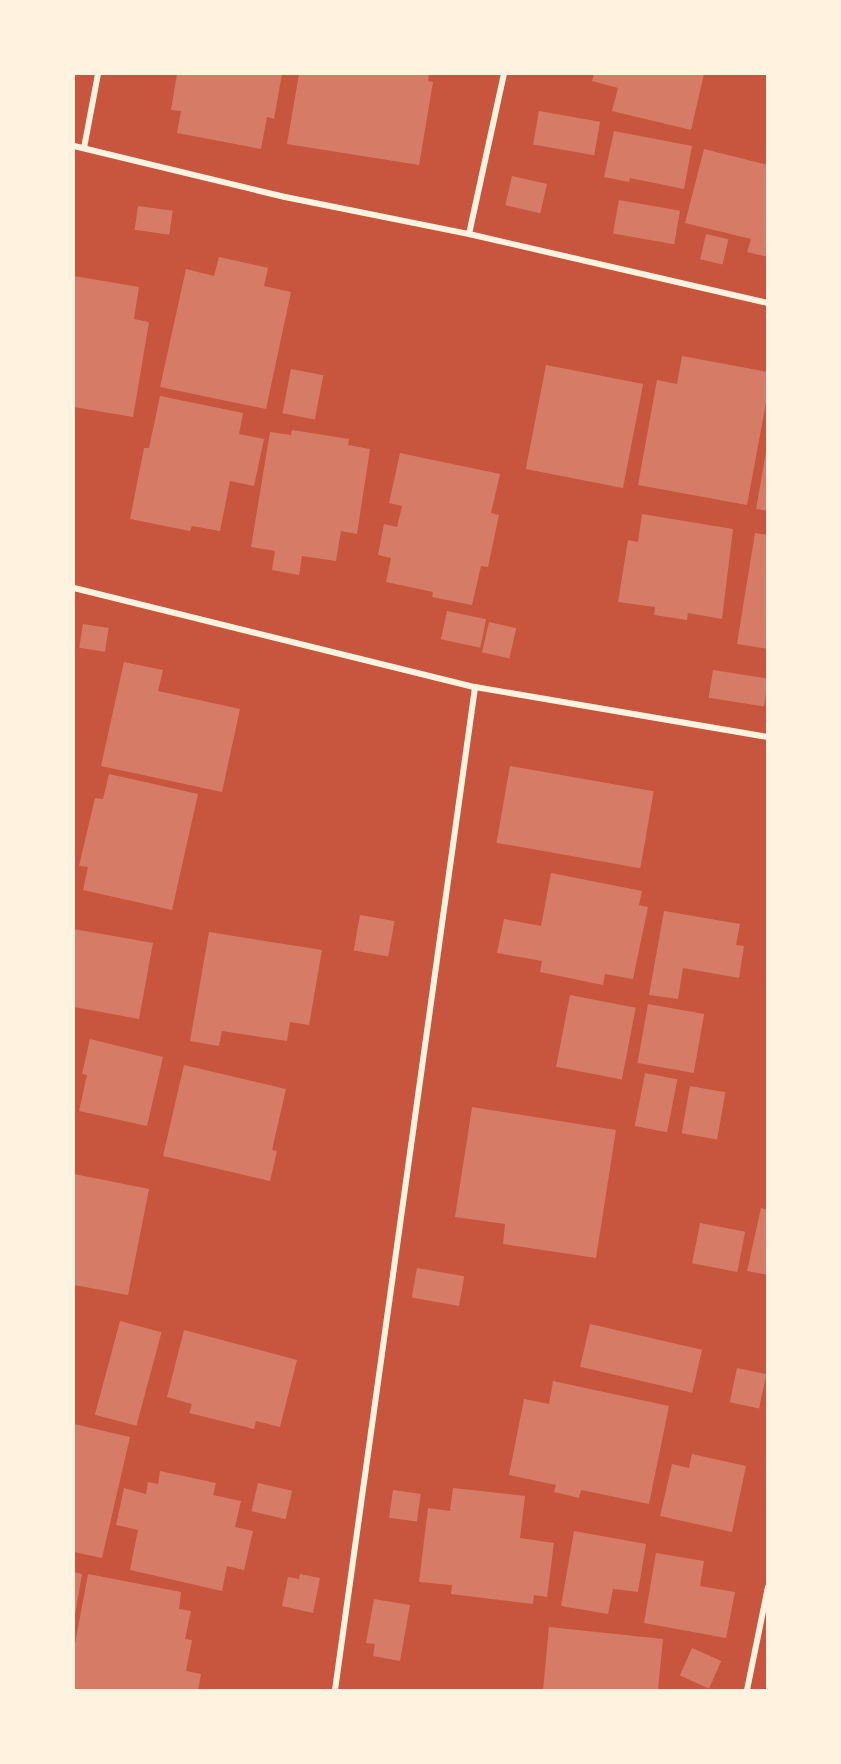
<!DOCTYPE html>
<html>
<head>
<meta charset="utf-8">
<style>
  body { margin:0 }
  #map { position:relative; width:841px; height:1764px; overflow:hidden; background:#c8553d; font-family:Barlow,sans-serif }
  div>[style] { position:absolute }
  .building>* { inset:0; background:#d67c66; transform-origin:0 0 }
  .minor>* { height:6px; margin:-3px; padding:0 3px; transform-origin:3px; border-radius:3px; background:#fff3e0 }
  span { translate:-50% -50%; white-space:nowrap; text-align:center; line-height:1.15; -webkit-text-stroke:6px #fff3e0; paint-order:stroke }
  .frame { position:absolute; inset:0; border:75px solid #fff3e0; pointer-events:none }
</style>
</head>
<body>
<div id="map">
  <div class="building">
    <i style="clip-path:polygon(177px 74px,282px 74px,274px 119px,267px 117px,261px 149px,177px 133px,181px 111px,171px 110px)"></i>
    <i style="clip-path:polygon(299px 74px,429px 74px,428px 81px,433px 82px,419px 165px,287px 144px)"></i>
    <i style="clip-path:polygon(594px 74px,704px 74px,691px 130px,612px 111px,618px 88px,592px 81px)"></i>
    <i style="left:539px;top:111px;width:62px;height:34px;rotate:10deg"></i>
    <i style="clip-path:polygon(614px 131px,692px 146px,684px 189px,630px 178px,629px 182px,604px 177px)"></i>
    <i style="clip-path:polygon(704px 149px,768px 165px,768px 257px,747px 252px,751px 239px,685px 223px)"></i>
    <i style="left:512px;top:176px;width:36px;height:30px;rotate:13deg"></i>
    <i style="left:619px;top:200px;width:62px;height:34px;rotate:10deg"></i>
    <i style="left:138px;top:206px;width:35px;height:24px;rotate:8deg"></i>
    <i style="left:706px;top:234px;width:23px;height:26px;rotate:13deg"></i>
    <i style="clip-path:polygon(219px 257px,268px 268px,264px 286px,291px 292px,266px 409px,160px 387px,186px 269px,214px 276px)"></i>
    <i style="clip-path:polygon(74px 276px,139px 287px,134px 319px,149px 322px,133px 417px,74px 407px)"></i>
    <i style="clip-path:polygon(682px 356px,768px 372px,768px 392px,747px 505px,638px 485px,657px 380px,677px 384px)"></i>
    <i style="left:546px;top:365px;width:99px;height:106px;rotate:11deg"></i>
    <i style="left:291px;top:369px;width:33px;height:45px;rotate:11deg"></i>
    <i style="clip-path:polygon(160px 396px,243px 413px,239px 434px,264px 439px,254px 486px,230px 481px,220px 531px,192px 526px,190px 531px,130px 519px,144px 448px,149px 448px)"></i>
    <i style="clip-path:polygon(292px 430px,349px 439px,348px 445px,370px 449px,357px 534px,341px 531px,336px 561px,302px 556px,299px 575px,272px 570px,275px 551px,251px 547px,270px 432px,291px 435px)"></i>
    <i style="clip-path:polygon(766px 452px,768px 452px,768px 511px,756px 509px)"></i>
    <i style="clip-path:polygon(400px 453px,500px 474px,491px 513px,499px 515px,488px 567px,481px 566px,472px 605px,432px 597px,433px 592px,386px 582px,391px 558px,378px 555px,384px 524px,397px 527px,402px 506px,389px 503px)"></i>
    <i style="clip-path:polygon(642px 514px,733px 529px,722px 619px,688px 613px,687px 620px,654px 615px,655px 607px,618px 602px,628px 540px,638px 542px)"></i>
    <i style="clip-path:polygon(755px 533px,768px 535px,768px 649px,737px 644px)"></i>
    <i style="left:447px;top:611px;width:40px;height:29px;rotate:12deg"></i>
    <i style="left:489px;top:622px;width:28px;height:31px;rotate:13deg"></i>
    <i style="left:83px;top:624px;width:26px;height:24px;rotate:9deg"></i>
    <i style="clip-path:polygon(124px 662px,163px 670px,158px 691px,240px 709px,222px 792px,101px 766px)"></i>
    <i style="left:713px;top:670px;width:56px;height:28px;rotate:9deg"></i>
    <i style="left:510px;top:766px;width:146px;height:78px;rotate:10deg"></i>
    <i style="clip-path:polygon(109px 774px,198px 794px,172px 910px,83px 890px,88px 867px,79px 866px,95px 798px,103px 799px)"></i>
    <i style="clip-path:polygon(551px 873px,642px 891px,639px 905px,648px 907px,633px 979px,605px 974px,603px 985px,540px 972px,542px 961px,497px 953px,504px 919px,541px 926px)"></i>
    <i style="clip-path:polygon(664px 911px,740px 924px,736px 945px,744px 946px,739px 978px,683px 968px,678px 999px,649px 995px)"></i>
    <i style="left:360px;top:915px;width:35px;height:36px;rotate:10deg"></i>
    <i style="clip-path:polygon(74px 929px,153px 943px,139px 1019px,74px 1007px)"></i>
    <i style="clip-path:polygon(209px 932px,322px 950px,309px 1025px,290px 1022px,287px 1041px,222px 1031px,219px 1046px,190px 1041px)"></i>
    <i style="left:570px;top:995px;width:67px;height:73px;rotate:11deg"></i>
    <i style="left:648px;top:1004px;width:57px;height:60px;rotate:10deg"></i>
    <i style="clip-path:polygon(90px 1039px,163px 1057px,147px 1126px,79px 1111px,87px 1075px,82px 1074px)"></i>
    <i style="clip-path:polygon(184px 1065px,286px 1089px,272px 1150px,277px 1151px,270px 1181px,163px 1156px)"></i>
    <i style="left:645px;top:1073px;width:33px;height:54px;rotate:11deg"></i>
    <i style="left:690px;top:1086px;width:36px;height:48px;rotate:10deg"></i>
    <i style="clip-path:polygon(472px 1107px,616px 1130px,596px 1258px,503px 1244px,505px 1224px,455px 1217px)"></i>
    <i style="clip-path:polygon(74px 1174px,149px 1189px,128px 1295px,74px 1285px)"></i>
    <i style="clip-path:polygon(761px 1208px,768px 1210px,768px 1275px,747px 1271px)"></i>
    <i style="left:700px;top:1223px;width:46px;height:41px;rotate:11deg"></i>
    <i style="left:417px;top:1268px;width:48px;height:30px;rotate:10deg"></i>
    <i style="left:120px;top:1321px;width:43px;height:97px;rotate:15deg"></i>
    <i style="left:590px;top:1324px;width:115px;height:44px;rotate:13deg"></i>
    <i style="clip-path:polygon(184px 1330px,297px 1360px,280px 1427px,256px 1421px,254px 1429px,189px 1413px,192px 1404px,167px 1397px)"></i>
    <i style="left:737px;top:1368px;width:30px;height:35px;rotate:12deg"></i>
    <i style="clip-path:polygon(553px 1381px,669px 1406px,649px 1504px,581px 1490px,579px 1498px,554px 1492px,556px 1485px,509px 1475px,524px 1399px,549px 1404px)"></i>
    <i style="clip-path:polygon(74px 1424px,130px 1437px,102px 1558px,74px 1552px)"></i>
    <i style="clip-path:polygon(692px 1454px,746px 1466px,732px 1532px,660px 1516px,672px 1464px,689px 1468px)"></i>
    <i style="clip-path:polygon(160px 1471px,216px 1483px,213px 1495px,241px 1501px,235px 1527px,253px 1531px,244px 1570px,227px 1566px,222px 1591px,130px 1570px,138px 1530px,116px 1525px,124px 1488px,146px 1494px,148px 1482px,158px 1484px)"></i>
    <i style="left:258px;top:1483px;width:35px;height:29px;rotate:13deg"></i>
    <i style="clip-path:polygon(453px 1488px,525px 1496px,520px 1538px,554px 1543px,547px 1597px,534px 1595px,533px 1604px,451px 1594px,452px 1585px,419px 1582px,428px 1508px,450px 1511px)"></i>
    <i style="left:393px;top:1490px;width:28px;height:28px;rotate:8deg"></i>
    <i style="clip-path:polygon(574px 1531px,646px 1544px,638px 1592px,613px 1589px,608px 1614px,561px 1606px)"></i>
    <i style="clip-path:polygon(656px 1553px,704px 1561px,700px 1586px,735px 1592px,726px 1638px,644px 1623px)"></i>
    <i style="clip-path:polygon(74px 1572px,82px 1574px,75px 1615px,74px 1615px)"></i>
    <i style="clip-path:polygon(88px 1574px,181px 1592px,179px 1609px,191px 1611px,185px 1639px,192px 1640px,186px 1671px,201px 1674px,198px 1690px,74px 1689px,74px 1649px)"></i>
    <i style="clip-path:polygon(300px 1574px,320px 1578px,313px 1613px,282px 1606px,288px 1577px,299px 1579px)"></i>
    <i style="clip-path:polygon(374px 1599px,410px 1605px,400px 1661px,373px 1656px,375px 1644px,366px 1643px)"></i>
    <i style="clip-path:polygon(549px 1627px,663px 1639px,658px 1690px,543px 1690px)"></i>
    <i style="left:692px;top:1648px;width:32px;height:30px;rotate:24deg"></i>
  </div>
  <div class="minor">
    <i style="left:74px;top:146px;width:217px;rotate:13.6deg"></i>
    <i style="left:285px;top:197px;width:188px;rotate:11.4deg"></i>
    <i style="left:469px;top:234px;width:164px;rotate:-77.7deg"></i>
    <i style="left:84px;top:148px;width:75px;rotate:-79.3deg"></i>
    <i style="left:469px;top:234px;width:307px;rotate:13deg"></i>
    <i style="left:74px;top:588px;width:413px;rotate:13.9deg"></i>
    <i style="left:475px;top:687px;width:297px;rotate:9.7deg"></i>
    <i style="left:335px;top:1690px;width:1013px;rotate:-82.05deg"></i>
    <i style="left:747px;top:1690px;width:105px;rotate:-78.5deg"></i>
  </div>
  <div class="frame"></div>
</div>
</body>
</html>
